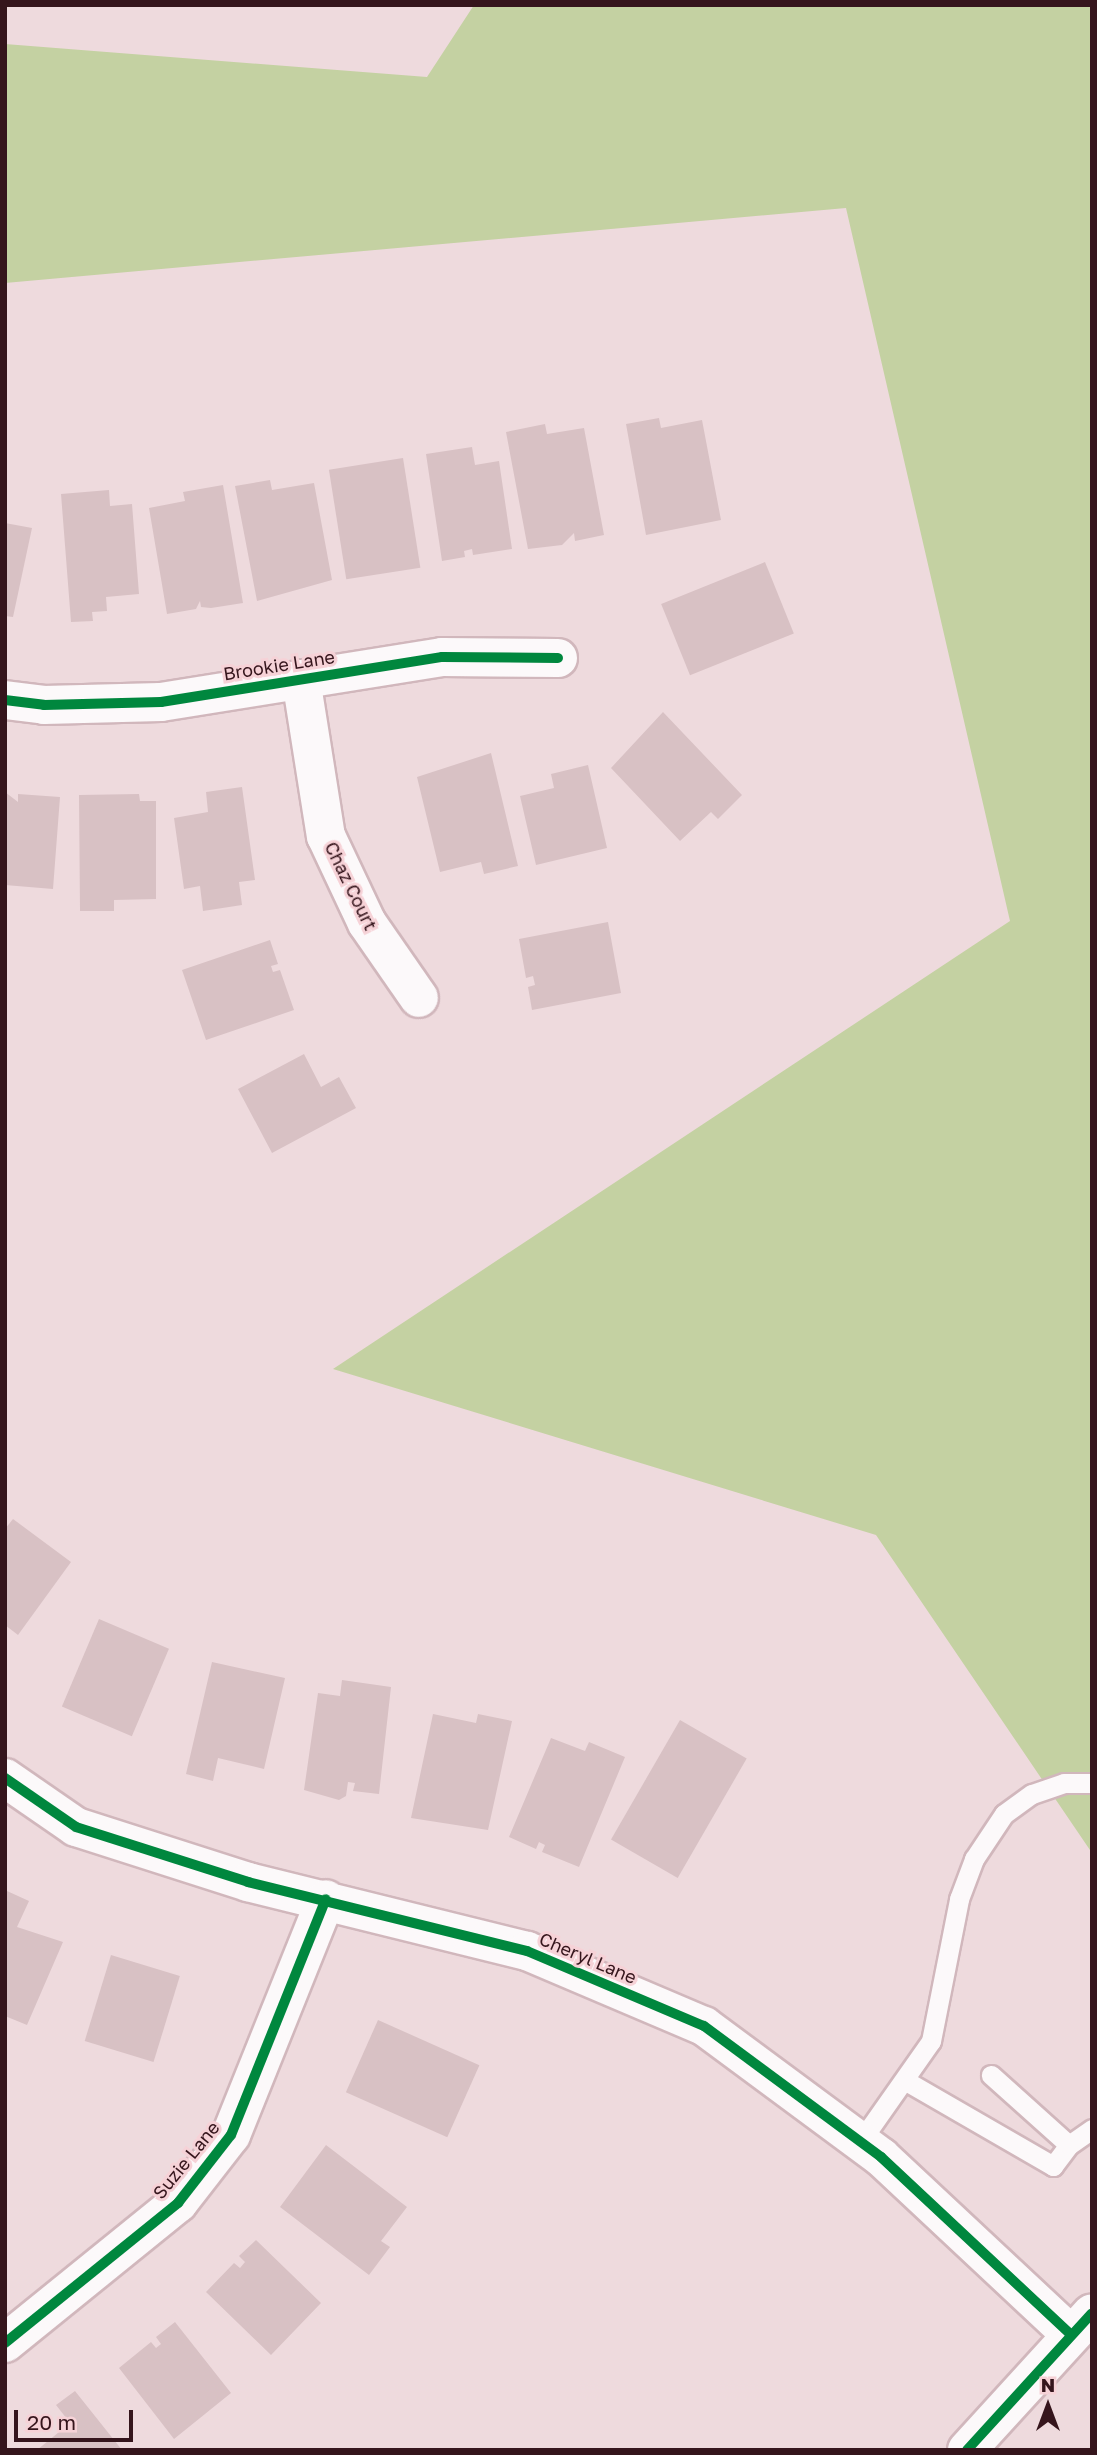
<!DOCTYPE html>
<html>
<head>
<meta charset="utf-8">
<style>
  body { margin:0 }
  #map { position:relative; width:1097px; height:2455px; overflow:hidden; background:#eedadd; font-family:"Golos Text",sans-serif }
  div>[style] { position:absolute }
  .green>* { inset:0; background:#c4d1a2 }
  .building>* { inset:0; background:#d8c1c4; transform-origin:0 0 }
  .roads { filter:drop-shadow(2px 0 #d1b7bc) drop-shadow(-2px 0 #d1b7bc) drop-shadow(0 2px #d1b7bc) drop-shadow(0 -2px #d1b7bc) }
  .lane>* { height:19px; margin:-9.5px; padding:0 9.5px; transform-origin:9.5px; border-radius:9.5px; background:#fcf9fa }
  .street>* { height:38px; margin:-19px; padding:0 19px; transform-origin:19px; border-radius:19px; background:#fcf9fa }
  .secondary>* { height:38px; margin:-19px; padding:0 19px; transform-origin:19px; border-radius:19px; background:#fcf9fa }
  .cycleway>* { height:10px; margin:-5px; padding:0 5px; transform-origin:5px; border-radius:5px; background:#00873e }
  span { translate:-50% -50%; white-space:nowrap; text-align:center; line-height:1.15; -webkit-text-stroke:6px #f6d2d7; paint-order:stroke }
  .street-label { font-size:18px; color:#35151c }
  .frame { position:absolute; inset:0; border:7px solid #35151c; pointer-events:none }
  .north { position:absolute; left:1013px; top:2371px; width:70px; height:70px; -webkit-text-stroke:5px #f6d2d7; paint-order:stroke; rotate:0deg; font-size:19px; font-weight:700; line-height:28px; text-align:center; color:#35151c }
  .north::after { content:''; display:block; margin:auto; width:24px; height:32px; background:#35151c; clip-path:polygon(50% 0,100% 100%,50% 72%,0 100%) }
  .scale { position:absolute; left:14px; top:2410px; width:119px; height:32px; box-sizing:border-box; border:4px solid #35151c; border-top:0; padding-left:9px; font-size:21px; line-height:24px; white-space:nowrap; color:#35151c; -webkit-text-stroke:5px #f6d2d7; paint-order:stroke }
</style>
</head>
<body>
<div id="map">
  <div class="green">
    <i style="clip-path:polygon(474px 5px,1092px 5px,1092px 1853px,876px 1535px,333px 1369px,1010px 921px,846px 208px,5px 283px,5px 44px,427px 77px)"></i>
  </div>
  <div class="building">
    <i style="clip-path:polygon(659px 418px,661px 428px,702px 420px,721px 520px,646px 535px,626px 424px)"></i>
    <i style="clip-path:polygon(545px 424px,547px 434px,584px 428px,604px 535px,575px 541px,574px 533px,562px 545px,528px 549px,506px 432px)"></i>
    <i style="clip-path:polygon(472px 447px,475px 465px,499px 461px,512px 549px,473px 555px,472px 549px,464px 551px,465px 557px,442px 561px,426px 454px)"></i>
    <i style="left:403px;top:458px;width:111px;height:75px;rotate:81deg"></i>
    <i style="clip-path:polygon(270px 480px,272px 490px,314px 483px,332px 580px,257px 601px,235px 486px)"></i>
    <i style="clip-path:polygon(223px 485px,243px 603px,211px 608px,201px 607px,200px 601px,196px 609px,167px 614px,149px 508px,185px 501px,183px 492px)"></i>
    <i style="clip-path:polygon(109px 490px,110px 506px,132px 504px,139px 594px,106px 597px,107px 611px,92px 612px,93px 621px,71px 622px,61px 494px)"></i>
    <i style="clip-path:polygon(5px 523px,32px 528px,13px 617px,5px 616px)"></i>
    <i style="left:765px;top:562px;width:77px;height:112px;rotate:68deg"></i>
    <i style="clip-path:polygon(663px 712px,742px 795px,718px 819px,711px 812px,680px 841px,611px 768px)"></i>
    <i style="clip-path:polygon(491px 753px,518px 866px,484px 874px,481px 862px,440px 872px,417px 777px)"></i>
    <i style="clip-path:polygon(588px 765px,607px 848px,536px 865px,520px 796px,554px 788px,551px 774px)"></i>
    <i style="clip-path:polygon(242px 787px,255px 880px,239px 882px,242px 905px,203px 911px,200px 886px,184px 889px,174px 818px,208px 812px,206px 792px)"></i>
    <i style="clip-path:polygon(5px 792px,18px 802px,18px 794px,60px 797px,53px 889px,5px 885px)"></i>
    <i style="clip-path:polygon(139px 794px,140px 801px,156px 801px,156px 899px,114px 900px,114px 911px,80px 911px,79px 795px)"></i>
    <i style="clip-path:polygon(608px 922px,621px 993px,532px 1010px,528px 987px,535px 985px,533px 976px,526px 978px,519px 939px)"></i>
    <i style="clip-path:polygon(270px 940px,278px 964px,271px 966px,273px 972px,280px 970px,294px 1010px,206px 1040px,182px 970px)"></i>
    <i style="clip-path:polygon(304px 1054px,321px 1087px,339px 1077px,356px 1108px,272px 1153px,238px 1089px)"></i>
    <i style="clip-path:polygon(13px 1519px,71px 1562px,18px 1635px,5px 1625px,5px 1529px)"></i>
    <i style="left:99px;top:1619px;width:76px;height:95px;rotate:23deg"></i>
    <i style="clip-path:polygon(212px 1662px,285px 1678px,264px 1769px,218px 1758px,213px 1781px,186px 1774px)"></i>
    <i style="clip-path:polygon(342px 1680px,391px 1687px,379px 1794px,353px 1791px,355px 1783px,348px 1782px,346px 1796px,339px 1800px,304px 1790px,318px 1693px,340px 1696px)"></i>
    <i style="clip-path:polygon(433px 1714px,476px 1723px,478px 1714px,512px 1721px,488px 1830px,411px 1818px)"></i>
    <i style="left:680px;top:1720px;width:77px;height:138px;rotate:30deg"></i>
    <i style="clip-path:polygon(551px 1738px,585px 1751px,589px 1742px,625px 1757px,579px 1867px,542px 1852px,545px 1845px,539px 1842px,536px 1849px,509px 1837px)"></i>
    <i style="clip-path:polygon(7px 1891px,29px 1901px,17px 1927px,63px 1942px,27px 2025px,5px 2016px)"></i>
    <i style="left:111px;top:1955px;width:72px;height:90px;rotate:17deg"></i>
    <i style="left:378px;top:2020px;width:111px;height:79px;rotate:24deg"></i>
    <i style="clip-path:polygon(326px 2145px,407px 2207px,381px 2241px,390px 2247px,369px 2275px,280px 2207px)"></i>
    <i style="clip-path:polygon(256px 2240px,321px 2303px,271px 2355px,206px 2292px,234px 2263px,240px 2268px,245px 2262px,239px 2256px)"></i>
    <i style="clip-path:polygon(175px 2322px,231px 2393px,174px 2439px,119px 2368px,151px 2342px,156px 2348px,161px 2344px,156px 2337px)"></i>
    <i style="clip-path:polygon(75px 2391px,122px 2450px,37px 2450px,64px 2428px,68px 2432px,74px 2428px,56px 2405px)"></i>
  </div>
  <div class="roads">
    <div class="lane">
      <i style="left:906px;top:2081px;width:170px;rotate:30deg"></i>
      <i style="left:1053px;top:2166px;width:26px;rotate:-53deg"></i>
      <i style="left:1069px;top:2145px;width:105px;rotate:-138.1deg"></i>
      <i style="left:860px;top:2142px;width:123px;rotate:-54.9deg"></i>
      <i style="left:931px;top:2041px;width:145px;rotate:-78.8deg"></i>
      <i style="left:959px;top:1899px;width:43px;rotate:-69.4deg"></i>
      <i style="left:974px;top:1859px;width:54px;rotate:-56.3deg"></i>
      <i style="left:1004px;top:1814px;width:34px;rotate:-36deg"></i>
      <i style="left:1032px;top:1794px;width:34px;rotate:-19deg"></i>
      <i style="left:1064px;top:1783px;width:28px"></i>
      <i style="left:1069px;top:2145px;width:28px;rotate:-35deg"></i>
    </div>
    <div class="street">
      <i style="left:301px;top:679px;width:159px;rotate:81deg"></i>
      <i style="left:326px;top:836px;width:96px;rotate:64.8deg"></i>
      <i style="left:367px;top:923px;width:91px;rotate:55.3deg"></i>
      <i style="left:5px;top:700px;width:39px;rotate:7deg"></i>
      <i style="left:44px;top:705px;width:117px;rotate:-1.5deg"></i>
      <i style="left:161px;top:702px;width:285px;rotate:-9.1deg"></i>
      <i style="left:442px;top:657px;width:116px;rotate:0.5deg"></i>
      <i style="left:5px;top:1778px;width:86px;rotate:34.6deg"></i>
      <i style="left:76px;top:1827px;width:181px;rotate:17.7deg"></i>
      <i style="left:248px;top:1882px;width:287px;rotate:13.9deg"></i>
      <i style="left:527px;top:1951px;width:192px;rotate:23deg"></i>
      <i style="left:704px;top:2026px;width:220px;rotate:36.5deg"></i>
      <i style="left:881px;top:2157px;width:259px;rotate:43.1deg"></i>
      <i style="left:5px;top:2343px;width:223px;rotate:-39deg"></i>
      <i style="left:178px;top:2203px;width:86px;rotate:-52.1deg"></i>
      <i style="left:231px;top:2135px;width:254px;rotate:-68.1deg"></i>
    </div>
    <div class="secondary">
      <i style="left:967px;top:2450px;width:185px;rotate:-47.6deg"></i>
    </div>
  </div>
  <div class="cycleway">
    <i style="left:5px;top:700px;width:39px;rotate:7deg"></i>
    <i style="left:44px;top:705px;width:117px;rotate:-1.5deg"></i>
    <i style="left:161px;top:702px;width:285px;rotate:-9.1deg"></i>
    <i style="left:442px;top:657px;width:116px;rotate:0.5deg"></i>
    <i style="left:5px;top:1778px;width:86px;rotate:34.6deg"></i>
    <i style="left:76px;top:1827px;width:181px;rotate:17.7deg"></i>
    <i style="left:248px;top:1882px;width:287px;rotate:13.9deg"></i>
    <i style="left:527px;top:1951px;width:192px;rotate:23deg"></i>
    <i style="left:704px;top:2026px;width:220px;rotate:36.5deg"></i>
    <i style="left:881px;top:2157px;width:259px;rotate:43.1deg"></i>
    <i style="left:5px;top:2343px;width:223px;rotate:-39deg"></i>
    <i style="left:178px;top:2203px;width:86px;rotate:-52.1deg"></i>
    <i style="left:231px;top:2135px;width:254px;rotate:-68.1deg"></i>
    <i style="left:967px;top:2450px;width:185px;rotate:-47.6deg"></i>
  </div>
  <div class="street-label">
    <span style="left:279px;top:665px;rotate:-9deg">Brookie Lane</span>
    <span style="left:351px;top:886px;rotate:64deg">Chaz Court</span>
    <span style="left:588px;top:1958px;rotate:23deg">Cheryl Lane</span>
    <span style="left:186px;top:2160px;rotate:-51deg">Suzie Lane</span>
  </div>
  <div class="frame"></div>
  <div class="north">N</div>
  <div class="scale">20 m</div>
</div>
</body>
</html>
